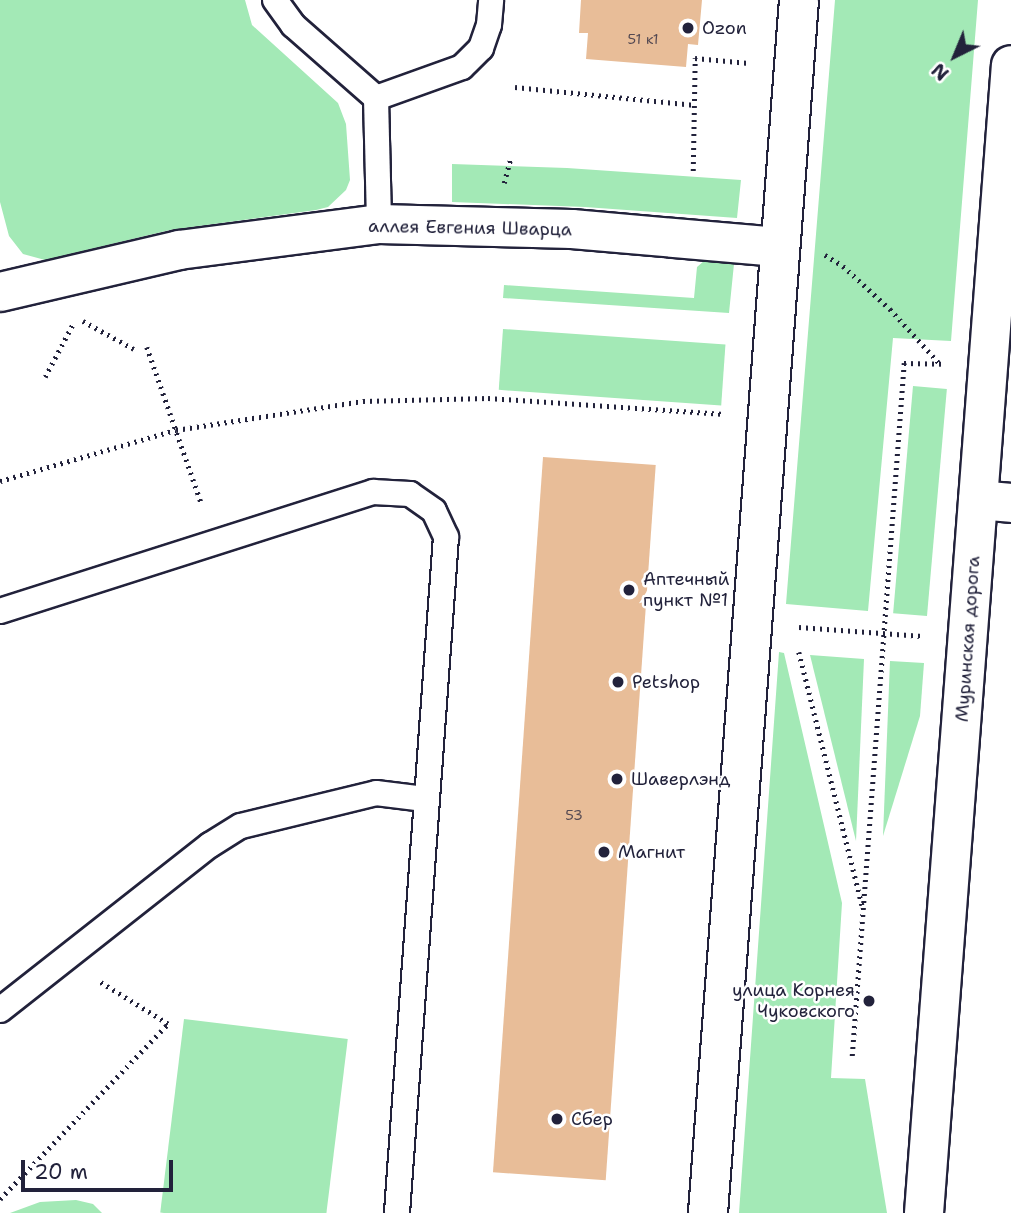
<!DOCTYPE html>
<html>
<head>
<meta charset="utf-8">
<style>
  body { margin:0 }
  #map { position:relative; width:1011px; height:1213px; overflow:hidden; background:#fff; font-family:"Shantell Sans",sans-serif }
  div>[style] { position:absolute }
  .green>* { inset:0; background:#a3e9b6; transform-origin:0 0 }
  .building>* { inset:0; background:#e8bd98; transform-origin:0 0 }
  .path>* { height:4.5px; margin-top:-2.25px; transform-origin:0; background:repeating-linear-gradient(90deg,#22223b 0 2px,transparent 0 7px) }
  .roads { filter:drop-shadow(2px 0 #22223b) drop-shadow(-2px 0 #22223b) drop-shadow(0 2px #22223b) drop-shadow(0 -2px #22223b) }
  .service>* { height:24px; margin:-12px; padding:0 12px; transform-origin:12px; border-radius:12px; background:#fff }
  .minor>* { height:38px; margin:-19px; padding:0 19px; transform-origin:19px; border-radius:19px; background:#fff }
  .tertiary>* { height:38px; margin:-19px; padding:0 19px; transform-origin:19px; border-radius:19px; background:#fff }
  .dots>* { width:19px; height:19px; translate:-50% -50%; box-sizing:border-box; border:4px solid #fff; border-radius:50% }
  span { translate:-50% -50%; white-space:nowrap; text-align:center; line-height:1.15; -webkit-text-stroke:5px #fff; paint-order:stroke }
  .number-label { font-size:14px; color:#544952 }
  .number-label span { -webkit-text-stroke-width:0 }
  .poi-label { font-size:18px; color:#22223b }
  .left { translate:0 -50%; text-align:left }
  .right { translate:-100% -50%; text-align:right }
  .street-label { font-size:18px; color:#22223b }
  .north { position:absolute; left:920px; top:21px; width:70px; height:70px; -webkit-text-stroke:5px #fff; paint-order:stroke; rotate:223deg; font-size:19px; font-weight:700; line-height:28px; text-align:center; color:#22223b }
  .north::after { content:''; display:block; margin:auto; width:24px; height:32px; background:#22223b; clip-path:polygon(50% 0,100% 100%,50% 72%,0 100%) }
  .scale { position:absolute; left:21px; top:1160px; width:152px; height:32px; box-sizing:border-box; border:4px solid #22223b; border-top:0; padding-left:9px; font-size:21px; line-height:24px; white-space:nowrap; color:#22223b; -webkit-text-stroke:5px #fff; paint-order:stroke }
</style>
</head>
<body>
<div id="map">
  <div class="green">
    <i style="clip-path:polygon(0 0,245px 0,252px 25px,338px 103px,346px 124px,350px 180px,346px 190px,328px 207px,316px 210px,170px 230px,45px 260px,23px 254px,9px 236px,0 202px)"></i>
    <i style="clip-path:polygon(835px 0,978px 0,951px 341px,893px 338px,868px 611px,786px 604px)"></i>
    <i style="clip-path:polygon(452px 164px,567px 168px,741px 180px,737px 218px,585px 207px,452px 202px)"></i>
    <i style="clip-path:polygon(704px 261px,734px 264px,729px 313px,503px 298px,504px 285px,694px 298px,697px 267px)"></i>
    <i style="left:503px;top:329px;width:223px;height:61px;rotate:4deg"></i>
    <i style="left:913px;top:386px;width:34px;height:228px;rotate:5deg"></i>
    <i style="clip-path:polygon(779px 652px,784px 653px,842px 903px,831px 1078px,865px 1079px,887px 1213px,739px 1213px)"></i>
    <i style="clip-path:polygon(810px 655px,864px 659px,856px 841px)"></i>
    <i style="clip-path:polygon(890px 661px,924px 663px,920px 716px,883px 836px)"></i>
    <i style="left:184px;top:1019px;width:165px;height:195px;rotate:7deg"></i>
    <i style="clip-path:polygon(76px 1200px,93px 1204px,102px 1213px,10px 1213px,40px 1202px)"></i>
  </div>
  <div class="building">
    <i style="clip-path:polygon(581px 0,702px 0,698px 45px,688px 44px,686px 67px,586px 59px,588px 33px,579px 33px)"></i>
    <i style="left:543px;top:457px;width:113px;height:717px;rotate:4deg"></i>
  </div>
  <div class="path">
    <i style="left:515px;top:87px;width:181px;rotate:5.7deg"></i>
    <i style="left:693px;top:171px;width:113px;rotate:-89deg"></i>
    <i style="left:695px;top:58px;width:54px;rotate:5.3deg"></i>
    <i style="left:504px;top:183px;width:24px;rotate:-75deg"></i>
    <i style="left:825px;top:255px;width:21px;rotate:31deg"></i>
    <i style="left:843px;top:266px;width:64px;rotate:42.5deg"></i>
    <i style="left:890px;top:309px;width:74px;rotate:47.7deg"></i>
    <i style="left:83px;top:321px;width:58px;rotate:28.8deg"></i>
    <i style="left:147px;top:347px;width:167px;rotate:70.8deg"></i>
    <i style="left:45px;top:377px;width:62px;rotate:-62.2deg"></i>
    <i style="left:0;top:481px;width:183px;rotate:-16.2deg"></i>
    <i style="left:176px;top:430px;width:189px;rotate:-8.8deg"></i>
    <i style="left:363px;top:401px;width:125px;rotate:-1.4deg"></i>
    <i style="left:488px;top:398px;width:237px;rotate:3.9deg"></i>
    <i style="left:799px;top:627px;width:124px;rotate:4.2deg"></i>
    <i style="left:799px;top:652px;width:261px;rotate:76deg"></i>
    <i style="left:852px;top:1056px;width:695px;rotate:-85.71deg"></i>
    <i style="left:904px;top:363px;width:39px;rotate:1deg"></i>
    <i style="left:0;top:1199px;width:243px;rotate:-46.2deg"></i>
    <i style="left:168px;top:1024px;width:82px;rotate:-148.4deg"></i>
  </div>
  <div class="roads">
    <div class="service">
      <i style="left:275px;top:0;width:31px;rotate:54deg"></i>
      <i style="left:293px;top:25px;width:111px;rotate:41.3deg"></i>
      <i style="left:376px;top:98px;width:126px;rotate:88.6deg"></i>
      <i style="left:376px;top:98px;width:91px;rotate:-19.8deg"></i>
      <i style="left:462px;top:67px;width:27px;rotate:-45deg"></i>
      <i style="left:481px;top:48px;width:24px;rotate:-71deg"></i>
      <i style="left:489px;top:25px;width:25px;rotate:-85deg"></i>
      <i style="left:0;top:611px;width:392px;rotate:-17.7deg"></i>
      <i style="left:373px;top:492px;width:37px;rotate:3deg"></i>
      <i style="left:410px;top:494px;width:29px;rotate:35deg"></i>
      <i style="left:434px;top:511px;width:29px;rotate:65deg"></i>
      <i style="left:446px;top:537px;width:678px;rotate:94.15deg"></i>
      <i style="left:0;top:1010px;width:267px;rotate:-38.2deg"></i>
      <i style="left:210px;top:845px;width:36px;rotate:-32deg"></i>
      <i style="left:241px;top:826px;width:139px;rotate:-13.7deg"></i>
      <i style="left:376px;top:793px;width:49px;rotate:7deg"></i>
    </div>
    <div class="minor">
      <i style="left:0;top:292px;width:184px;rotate:-13.2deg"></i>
      <i style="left:179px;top:250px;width:202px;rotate:-7.4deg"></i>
      <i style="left:379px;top:224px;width:193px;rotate:1.5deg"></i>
      <i style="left:572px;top:229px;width:207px;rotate:5deg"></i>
      <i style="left:978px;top:500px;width:33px;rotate:5deg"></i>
      <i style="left:708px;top:1213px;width:1216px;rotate:-85.71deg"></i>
    </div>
    <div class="tertiary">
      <i style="left:924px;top:1213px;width:1151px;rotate:-85.67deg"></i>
    </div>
  </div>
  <div class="dots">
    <i style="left:688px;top:28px;background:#22223b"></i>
    <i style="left:629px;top:590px;background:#22223b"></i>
    <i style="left:618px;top:682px;background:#22223b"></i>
    <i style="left:617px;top:779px;background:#22223b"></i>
    <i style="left:604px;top:852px;background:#22223b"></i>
    <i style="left:869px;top:1001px;background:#22223b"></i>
    <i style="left:557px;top:1119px;background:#22223b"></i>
  </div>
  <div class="number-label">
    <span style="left:643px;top:39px">51 к1</span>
    <span style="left:574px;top:815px">53</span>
  </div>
  <div class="poi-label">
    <span class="left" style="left:702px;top:28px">Ozon</span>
    <span class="left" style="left:643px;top:590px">Аптечный<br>пункт №1</span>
    <span class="left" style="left:632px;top:682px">Petshop</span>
    <span class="left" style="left:631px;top:779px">Шаверлэнд</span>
    <span class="left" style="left:618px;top:852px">Магнит</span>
    <span class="right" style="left:855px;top:1001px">улица Корнея<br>Чуковского</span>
    <span class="left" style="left:571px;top:1119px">Сбер</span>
  </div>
  <div class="street-label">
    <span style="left:470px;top:228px;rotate:1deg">аллея Евгения Шварца</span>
    <span style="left:968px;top:639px;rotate:-86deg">Муринская дорога</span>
  </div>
  <div class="north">N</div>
  <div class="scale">20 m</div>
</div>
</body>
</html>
